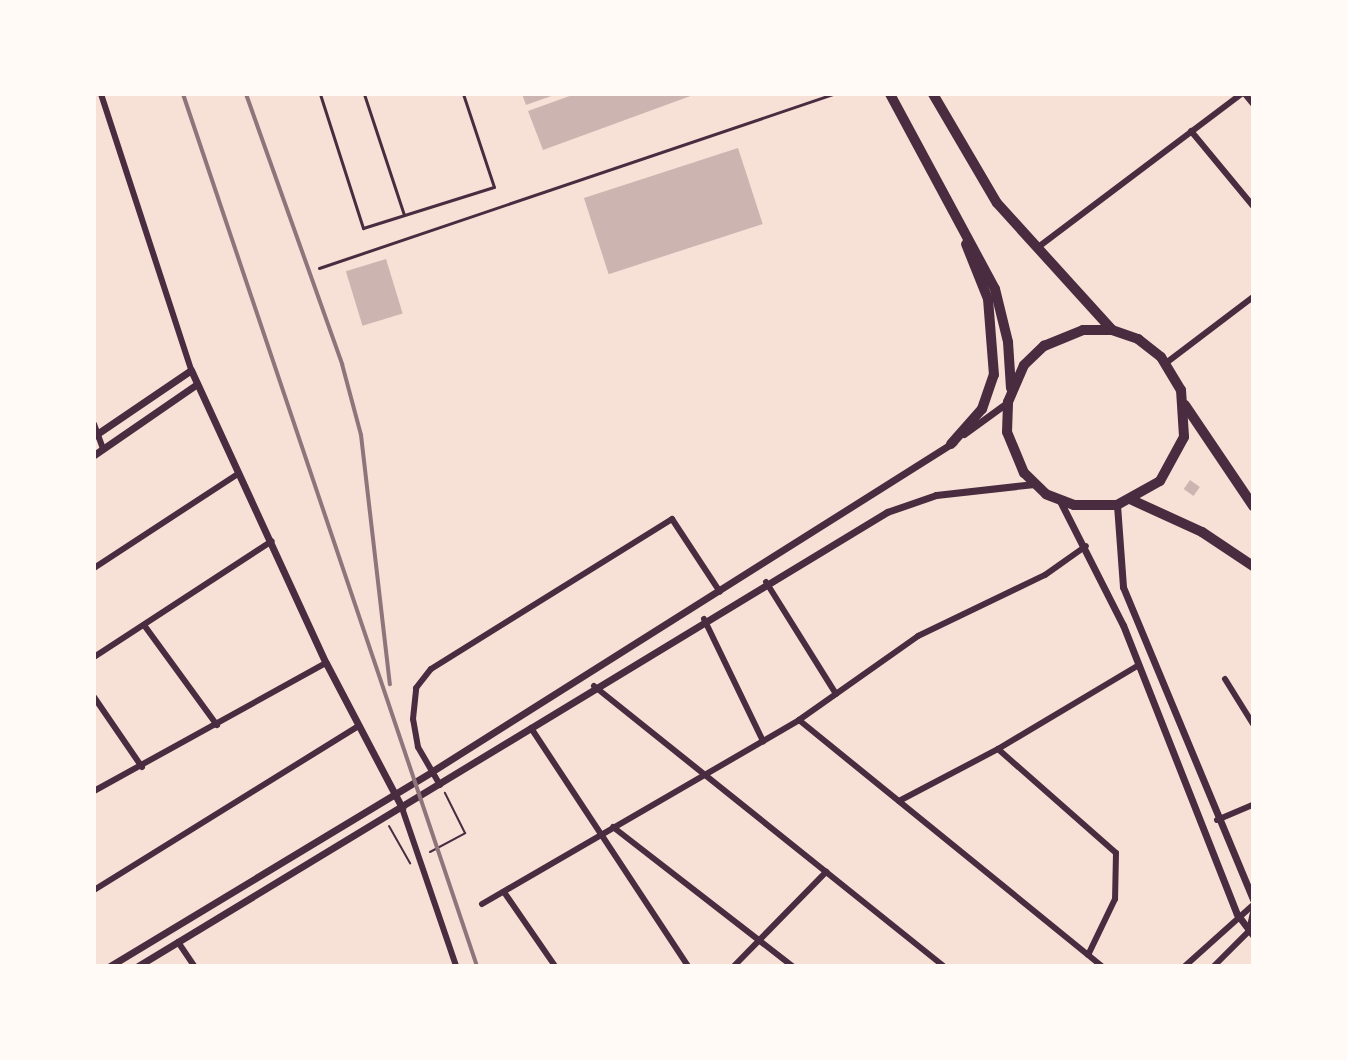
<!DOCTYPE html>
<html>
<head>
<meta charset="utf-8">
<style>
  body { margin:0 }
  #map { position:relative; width:1347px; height:1060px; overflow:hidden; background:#f7e1d7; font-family:Commissioner,sans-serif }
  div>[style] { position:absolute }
  .building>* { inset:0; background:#ccb4b1; transform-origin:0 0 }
  .path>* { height:2px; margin:-1px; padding:0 1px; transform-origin:1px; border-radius:1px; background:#4a2c40 }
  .service>* { height:3px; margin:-1.5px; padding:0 1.5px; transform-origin:1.5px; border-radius:1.5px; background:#4a2c40 }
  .minor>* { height:6px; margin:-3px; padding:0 3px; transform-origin:3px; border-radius:3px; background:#4a2c40 }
  .tertiary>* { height:7px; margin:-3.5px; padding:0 3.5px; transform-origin:3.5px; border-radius:3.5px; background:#4a2c40 }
  .trunk>* { height:10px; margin:-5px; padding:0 5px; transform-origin:5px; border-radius:5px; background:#4a2c40 }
  .rail>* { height:4px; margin:-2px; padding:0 2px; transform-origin:2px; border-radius:2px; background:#8f747c }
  span { translate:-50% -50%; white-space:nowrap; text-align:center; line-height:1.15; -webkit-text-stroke:7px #fffaf5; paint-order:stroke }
  .frame { position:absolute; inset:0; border:96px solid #fffaf5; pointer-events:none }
</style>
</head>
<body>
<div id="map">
  <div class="building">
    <i style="clip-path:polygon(522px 94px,557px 94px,526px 105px)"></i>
    <i style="clip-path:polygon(575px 94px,696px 94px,543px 150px,528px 111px)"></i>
    <i style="left:738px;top:148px;width:80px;height:162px;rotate:72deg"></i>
    <i style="left:386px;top:259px;width:57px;height:42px;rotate:73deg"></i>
    <i style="left:1190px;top:480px;width:12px;height:11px;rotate:35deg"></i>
  </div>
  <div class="path">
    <i style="left:389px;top:826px;width:43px;rotate:60.4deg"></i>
    <i style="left:430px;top:852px;width:40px;rotate:-28deg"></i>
    <i style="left:465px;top:833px;width:45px;rotate:-116.6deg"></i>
  </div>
  <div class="service">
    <i style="left:320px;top:94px;width:141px;rotate:72.2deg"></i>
    <i style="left:363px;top:228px;width:137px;rotate:-17.4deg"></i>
    <i style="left:494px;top:187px;width:98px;rotate:-108.4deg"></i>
    <i style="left:364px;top:94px;width:127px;rotate:71.7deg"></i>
    <i style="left:319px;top:268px;width:543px;rotate:-18.7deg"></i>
  </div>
  <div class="minor">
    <i style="left:101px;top:94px;width:290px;rotate:71.9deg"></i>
    <i style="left:1245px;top:94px;width:13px;rotate:51deg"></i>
    <i style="left:1191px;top:131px;width:97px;rotate:50.4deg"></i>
    <i style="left:1037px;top:248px;width:256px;rotate:-37deg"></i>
    <i style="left:1166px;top:363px;width:109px;rotate:-37.2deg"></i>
    <i style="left:94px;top:424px;width:27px;rotate:70deg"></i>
    <i style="left:94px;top:568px;width:170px;rotate:-33.2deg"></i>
    <i style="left:766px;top:582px;width:132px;rotate:58deg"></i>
    <i style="left:704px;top:619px;width:136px;rotate:64.2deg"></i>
    <i style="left:144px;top:625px;width:124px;rotate:53.9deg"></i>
    <i style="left:94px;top:657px;width:212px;rotate:-33.1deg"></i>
    <i style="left:1225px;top:679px;width:53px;rotate:58.1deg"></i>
    <i style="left:594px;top:686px;width:447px;rotate:38.7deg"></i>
    <i style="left:94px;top:697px;width:85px;rotate:55.6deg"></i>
    <i style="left:799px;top:720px;width:390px;rotate:39.1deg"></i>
    <i style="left:531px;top:728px;width:285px;rotate:56.6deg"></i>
    <i style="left:998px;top:749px;width:157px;rotate:41.4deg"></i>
    <i style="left:1116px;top:853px;width:46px;rotate:91.2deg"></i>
    <i style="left:1115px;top:899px;width:62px;rotate:115.7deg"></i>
    <i style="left:440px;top:785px;width:44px;rotate:-120.1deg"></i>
    <i style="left:418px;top:747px;width:28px;rotate:-100deg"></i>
    <i style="left:413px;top:719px;width:31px;rotate:-84deg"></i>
    <i style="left:416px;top:688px;width:24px;rotate:-52deg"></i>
    <i style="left:431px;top:669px;width:284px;rotate:-31.9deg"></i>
    <i style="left:672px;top:519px;width:87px;rotate:56.7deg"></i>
    <i style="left:94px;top:791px;width:265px;rotate:-28.9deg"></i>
    <i style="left:899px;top:801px;width:112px;rotate:-27.7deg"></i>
    <i style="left:998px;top:749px;width:164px;rotate:-30.8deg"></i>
    <i style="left:402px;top:808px;width:167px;rotate:71.1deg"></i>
    <i style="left:1217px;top:820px;width:39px;rotate:-23deg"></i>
    <i style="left:613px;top:827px;width:227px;rotate:37.8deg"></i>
    <i style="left:94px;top:890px;width:311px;rotate:-31.8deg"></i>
    <i style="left:504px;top:892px;width:90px;rotate:55.4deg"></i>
    <i style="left:482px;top:904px;width:367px;rotate:-30.1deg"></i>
    <i style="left:799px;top:720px;width:146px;rotate:-35.2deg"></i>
    <i style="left:918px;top:636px;width:141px;rotate:-25.7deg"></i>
    <i style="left:1045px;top:575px;width:50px;rotate:-35.3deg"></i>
    <i style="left:178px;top:942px;width:29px;rotate:56deg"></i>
    <i style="left:734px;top:966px;width:132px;rotate:-45.6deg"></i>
    <i style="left:1185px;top:966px;width:91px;rotate:-41.9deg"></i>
    <i style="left:1214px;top:966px;width:49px;rotate:-45deg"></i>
    <i style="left:1249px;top:931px;width:19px;rotate:-78deg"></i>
  </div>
  <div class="tertiary">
    <i style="left:964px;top:434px;width:54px;rotate:-36deg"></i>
    <i style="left:94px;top:436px;width:117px;rotate:-34.2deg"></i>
    <i style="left:191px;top:370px;width:323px;rotate:65.3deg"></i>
    <i style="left:326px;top:663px;width:164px;rotate:62.3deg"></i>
    <i style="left:94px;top:455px;width:125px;rotate:-34.6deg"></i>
    <i style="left:1060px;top:501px;width:139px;rotate:63.1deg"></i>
    <i style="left:1123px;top:625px;width:311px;rotate:68.5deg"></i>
    <i style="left:1237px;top:914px;width:26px;rotate:53deg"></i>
    <i style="left:1117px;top:505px;width:82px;rotate:85.8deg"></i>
    <i style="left:1123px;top:587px;width:339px;rotate:67.4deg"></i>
    <i style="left:110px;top:966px;width:375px;rotate:-31.1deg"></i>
    <i style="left:431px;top:772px;width:618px;rotate:-32.25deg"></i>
    <i style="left:138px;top:966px;width:876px;rotate:-31.22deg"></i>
    <i style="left:887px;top:512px;width:52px;rotate:-19.1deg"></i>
    <i style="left:936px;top:495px;width:99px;rotate:-6.4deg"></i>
  </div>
  <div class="trunk">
    <i style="left:890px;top:94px;width:221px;rotate:61.7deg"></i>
    <i style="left:995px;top:289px;width:55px;rotate:76.2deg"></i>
    <i style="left:1008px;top:342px;width:46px;rotate:86.3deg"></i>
    <i style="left:933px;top:94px;width:126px;rotate:59.6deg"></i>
    <i style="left:997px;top:203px;width:171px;rotate:47.8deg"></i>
    <i style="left:1112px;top:330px;width:28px;rotate:19deg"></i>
    <i style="left:1138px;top:339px;width:29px;rotate:38deg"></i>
    <i style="left:1161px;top:357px;width:39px;rotate:59deg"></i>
    <i style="left:1181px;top:390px;width:47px;rotate:86.3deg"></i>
    <i style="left:1184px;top:437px;width:50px;rotate:118.6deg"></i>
    <i style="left:1160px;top:481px;width:49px;rotate:150.8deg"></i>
    <i style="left:1117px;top:505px;width:43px;rotate:180deg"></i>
    <i style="left:1074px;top:505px;width:30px;rotate:-159deg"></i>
    <i style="left:1046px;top:494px;width:30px;rotate:-136deg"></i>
    <i style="left:1024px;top:473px;width:44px;rotate:-112.5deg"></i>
    <i style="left:1007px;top:432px;width:30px;rotate:-88deg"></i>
    <i style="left:1008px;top:402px;width:40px;rotate:-66.6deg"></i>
    <i style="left:1024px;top:365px;width:28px;rotate:-44deg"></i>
    <i style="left:1044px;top:346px;width:42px;rotate:-22.3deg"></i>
    <i style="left:1083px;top:330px;width:29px"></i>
    <i style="left:1185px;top:405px;width:122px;rotate:56deg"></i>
    <i style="left:951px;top:444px;width:47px;rotate:-48.5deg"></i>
    <i style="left:982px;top:409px;width:36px;rotate:-71deg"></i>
    <i style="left:994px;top:375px;width:76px;rotate:-94.5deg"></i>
    <i style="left:988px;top:299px;width:59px;rotate:-111.8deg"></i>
    <i style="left:1132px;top:500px;width:77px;rotate:24.6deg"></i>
    <i style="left:1202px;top:532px;width:61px;rotate:33.7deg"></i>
  </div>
  <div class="rail">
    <i style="left:183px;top:94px;width:920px;rotate:71.37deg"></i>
    <i style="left:246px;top:94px;width:287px;rotate:70.4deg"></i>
    <i style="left:342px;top:364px;width:73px;rotate:75deg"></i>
    <i style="left:361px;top:435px;width:251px;rotate:83.4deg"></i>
  </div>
  <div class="frame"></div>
</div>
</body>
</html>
